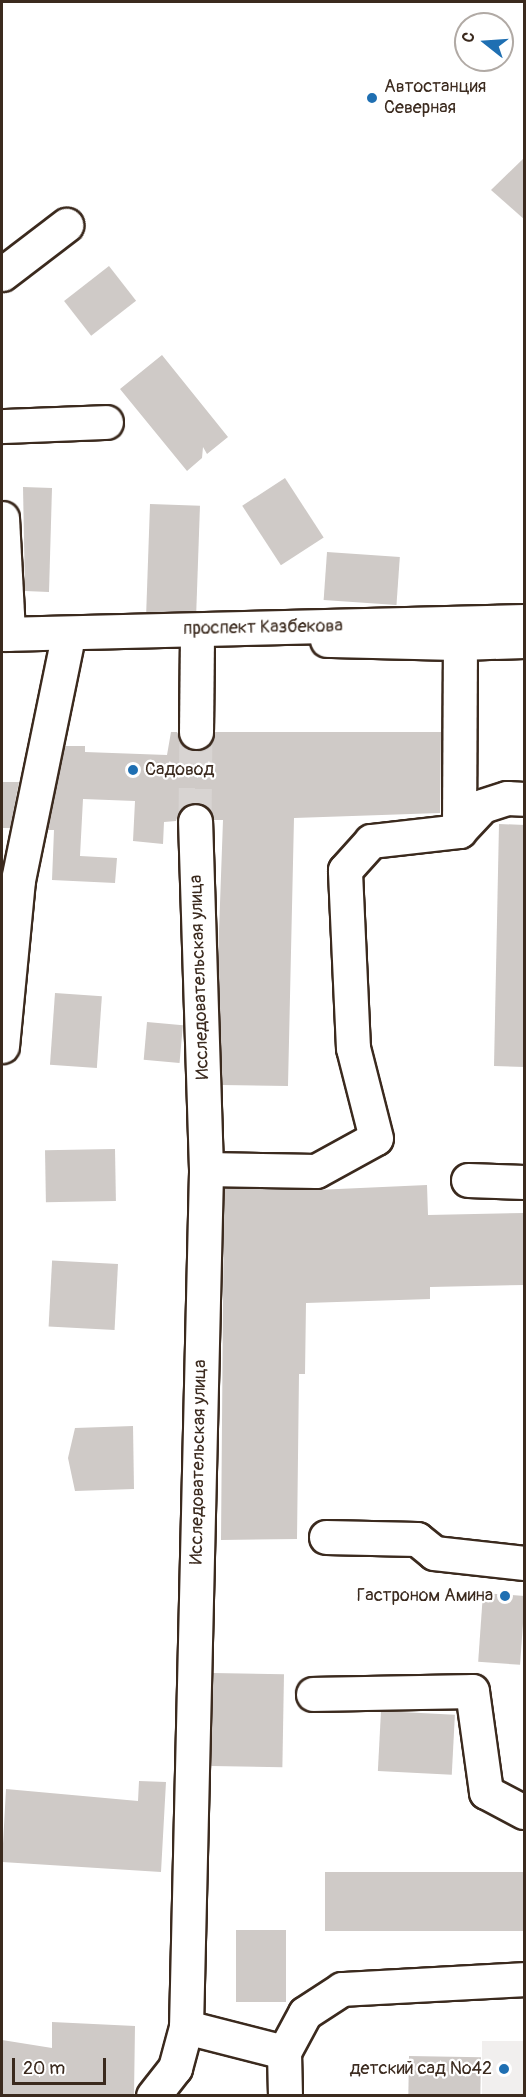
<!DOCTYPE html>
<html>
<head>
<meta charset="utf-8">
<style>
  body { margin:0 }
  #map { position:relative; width:526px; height:2097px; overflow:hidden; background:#fff; font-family:Pangolin,sans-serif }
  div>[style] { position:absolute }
  .built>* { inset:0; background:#f1efee; transform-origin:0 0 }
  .building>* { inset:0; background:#cfcac7; transform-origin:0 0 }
  .minor-tunnel>* { height:33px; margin-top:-16.5px; transform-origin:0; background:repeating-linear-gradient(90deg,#d8d4d2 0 33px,transparent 0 49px) }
  .roads { filter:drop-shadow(2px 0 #3b2a1e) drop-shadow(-2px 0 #3b2a1e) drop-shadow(0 2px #3b2a1e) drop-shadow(0 -2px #3b2a1e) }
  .minor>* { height:33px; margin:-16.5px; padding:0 16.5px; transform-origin:16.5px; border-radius:16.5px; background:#fff }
  .highway>* { height:33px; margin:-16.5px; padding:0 16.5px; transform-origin:16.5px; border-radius:16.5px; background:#fff }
  .dots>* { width:16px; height:16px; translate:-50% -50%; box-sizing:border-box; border:3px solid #fff; border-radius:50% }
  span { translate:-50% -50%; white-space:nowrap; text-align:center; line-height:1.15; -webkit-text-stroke:4.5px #fff; paint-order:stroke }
  .poi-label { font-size:18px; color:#3b2a1e }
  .left { translate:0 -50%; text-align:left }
  .right { translate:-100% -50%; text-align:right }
  .street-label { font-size:18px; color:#3b2a1e }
  .frame { position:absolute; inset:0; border:3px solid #3b2a1e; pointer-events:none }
  .north { position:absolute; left:454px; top:12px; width:60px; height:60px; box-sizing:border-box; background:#fff; border:2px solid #b1aaa5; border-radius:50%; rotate:287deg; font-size:16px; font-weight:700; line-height:24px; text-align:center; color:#3b2a1e }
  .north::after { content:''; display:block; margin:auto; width:21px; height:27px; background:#1f6fb2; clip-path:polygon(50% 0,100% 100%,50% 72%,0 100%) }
  .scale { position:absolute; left:12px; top:2058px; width:94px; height:27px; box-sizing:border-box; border:3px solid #3b2a1e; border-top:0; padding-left:8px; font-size:18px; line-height:21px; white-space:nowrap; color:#3b2a1e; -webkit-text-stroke:4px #fff; paint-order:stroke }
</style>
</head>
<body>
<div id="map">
  <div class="built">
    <i style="left:524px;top:2041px;width:54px;height:42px;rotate:90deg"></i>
  </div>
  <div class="building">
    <i style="clip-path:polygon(525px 157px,525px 220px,491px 190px)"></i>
    <i style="left:109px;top:266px;width:44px;height:57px;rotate:52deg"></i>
    <i style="clip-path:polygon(162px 355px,228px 437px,207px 454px,203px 447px,202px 458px,187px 471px,120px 389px)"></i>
    <i style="left:285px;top:478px;width:71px;height:51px;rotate:57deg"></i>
    <i style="clip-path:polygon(23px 487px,52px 488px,49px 592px,25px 591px)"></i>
    <i style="left:150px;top:504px;width:50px;height:108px;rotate:2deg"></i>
    <i style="left:327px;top:552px;width:73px;height:48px;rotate:4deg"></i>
    <i style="clip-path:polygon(171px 732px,177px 732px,186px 748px,196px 751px,212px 742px,215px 732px,441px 732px,440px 813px,294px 818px,288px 1086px,222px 1085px,218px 959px,223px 820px,214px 820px,204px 805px,194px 802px,179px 812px,176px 821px,164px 822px,163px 844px,133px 841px,135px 801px,83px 799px,80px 856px,117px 858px,115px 883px,52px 880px,54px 830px,47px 830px,65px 746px,85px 746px,85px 752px,167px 755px)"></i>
    <i style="clip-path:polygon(2px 782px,19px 782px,10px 828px,2px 828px)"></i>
    <i style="clip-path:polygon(499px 824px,525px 825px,525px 1067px,494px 1066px)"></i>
    <i style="left:55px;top:993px;width:47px;height:72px;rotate:4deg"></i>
    <i style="left:147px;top:1022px;width:36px;height:38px;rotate:5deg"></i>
    <i style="left:115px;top:1149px;width:52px;height:70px;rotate:89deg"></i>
    <i style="clip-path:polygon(427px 1185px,428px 1215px,525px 1213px,525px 1285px,430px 1287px,430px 1299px,306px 1303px,305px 1374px,299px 1374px,297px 1539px,221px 1540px,224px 1188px,316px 1190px)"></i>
    <i style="left:118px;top:1264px;width:66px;height:66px;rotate:93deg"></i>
    <i style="clip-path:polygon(133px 1426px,134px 1489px,75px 1491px,68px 1458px,75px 1428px)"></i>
    <i style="left:483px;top:1593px;width:42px;height:69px;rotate:4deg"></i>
    <i style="left:213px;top:1673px;width:71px;height:93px;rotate:1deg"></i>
    <i style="left:381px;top:1711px;width:74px;height:60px;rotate:3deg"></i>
    <i style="clip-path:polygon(139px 1781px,166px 1782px,161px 1872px,2px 1862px,6px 1789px,138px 1801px)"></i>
    <i style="left:525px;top:1872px;width:59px;height:200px;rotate:90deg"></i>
    <i style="left:236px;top:1930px;width:50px;height:72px"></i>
    <i style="clip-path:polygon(52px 2022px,135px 2026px,134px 2096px,2px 2096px,2px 2040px,52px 2048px)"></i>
    <i style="left:409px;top:2056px;width:72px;height:40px;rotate:1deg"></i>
  </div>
  <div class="minor-tunnel">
    <i style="left:195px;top:821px;width:89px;rotate:-89.4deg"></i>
  </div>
  <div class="roads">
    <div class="minor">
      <i style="left:2px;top:274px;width:81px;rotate:-37.4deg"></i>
      <i style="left:2px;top:426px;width:104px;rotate:-2.2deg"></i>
      <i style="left:2px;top:518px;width:116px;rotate:87deg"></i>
      <i style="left:327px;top:640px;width:133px;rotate:1.3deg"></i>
      <i style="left:196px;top:732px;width:89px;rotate:-89.4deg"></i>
      <i style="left:459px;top:831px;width:34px;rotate:-47deg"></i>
      <i style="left:482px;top:806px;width:26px;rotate:-18deg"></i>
      <i style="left:507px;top:798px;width:17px;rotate:3deg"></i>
      <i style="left:2px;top:1046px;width:167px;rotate:-84.5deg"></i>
      <i style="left:18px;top:880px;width:238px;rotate:-78.4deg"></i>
      <i style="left:206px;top:1169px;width:110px;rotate:1deg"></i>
      <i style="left:316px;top:1171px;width:68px;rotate:-28.8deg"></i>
      <i style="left:376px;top:1138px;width:93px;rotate:-104.3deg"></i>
      <i style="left:353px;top:1048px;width:178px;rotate:-92.6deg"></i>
      <i style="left:345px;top:870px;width:39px;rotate:-48deg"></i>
      <i style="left:371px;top:841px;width:89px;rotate:-6.5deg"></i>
      <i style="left:459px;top:831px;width:188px;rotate:-89.7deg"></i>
      <i style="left:460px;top:643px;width:64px;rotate:-1.8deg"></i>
      <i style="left:468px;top:1180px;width:56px;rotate:2deg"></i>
      <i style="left:326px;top:1537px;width:91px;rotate:1.3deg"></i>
      <i style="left:417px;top:1539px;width:22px;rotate:39deg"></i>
      <i style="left:434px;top:1553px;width:91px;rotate:6.3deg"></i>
      <i style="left:313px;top:1694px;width:159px;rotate:-1.1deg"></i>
      <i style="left:472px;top:1691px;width:102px;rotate:82.1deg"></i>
      <i style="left:486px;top:1792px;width:43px;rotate:27.8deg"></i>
      <i style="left:186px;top:2027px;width:101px;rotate:14.3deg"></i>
      <i style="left:153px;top:2096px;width:36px;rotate:-52deg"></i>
      <i style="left:175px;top:2068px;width:42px;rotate:-75deg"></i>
      <i style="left:186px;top:2027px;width:858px;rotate:-88.66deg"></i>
      <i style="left:206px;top:1169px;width:348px;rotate:-91.8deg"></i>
      <i style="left:285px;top:2096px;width:44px;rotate:-91.3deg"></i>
      <i style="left:284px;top:2052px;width:44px;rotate:-61.7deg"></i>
      <i style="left:305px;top:2013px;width:44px;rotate:-33deg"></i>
      <i style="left:342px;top:1989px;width:182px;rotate:-3.1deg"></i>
    </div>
    <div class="highway">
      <i style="left:2px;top:634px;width:522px;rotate:-1.43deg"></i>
    </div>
  </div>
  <div class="dots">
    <i style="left:372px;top:98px;background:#1f6fb2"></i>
    <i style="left:133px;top:770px;background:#1f6fb2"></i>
    <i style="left:505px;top:1596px;background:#1f6fb2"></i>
    <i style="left:504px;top:2069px;background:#1f6fb2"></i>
  </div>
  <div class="poi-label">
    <span class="left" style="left:384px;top:98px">Автостанция<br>Северная</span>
    <span class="left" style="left:145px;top:770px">Садовод</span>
    <span class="right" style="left:493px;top:1596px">Гастроном Амина</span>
    <span class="right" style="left:492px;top:2069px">детский сад №42</span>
  </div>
  <div class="street-label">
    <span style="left:263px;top:628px;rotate:-1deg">проспект Казбекова</span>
    <span style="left:200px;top:977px;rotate:-92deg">Исследовательская улица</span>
    <span style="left:199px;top:1462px;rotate:-89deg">Исследовательская улица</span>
  </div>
  <div class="frame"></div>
  <div class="north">С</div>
  <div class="scale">20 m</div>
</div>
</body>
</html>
